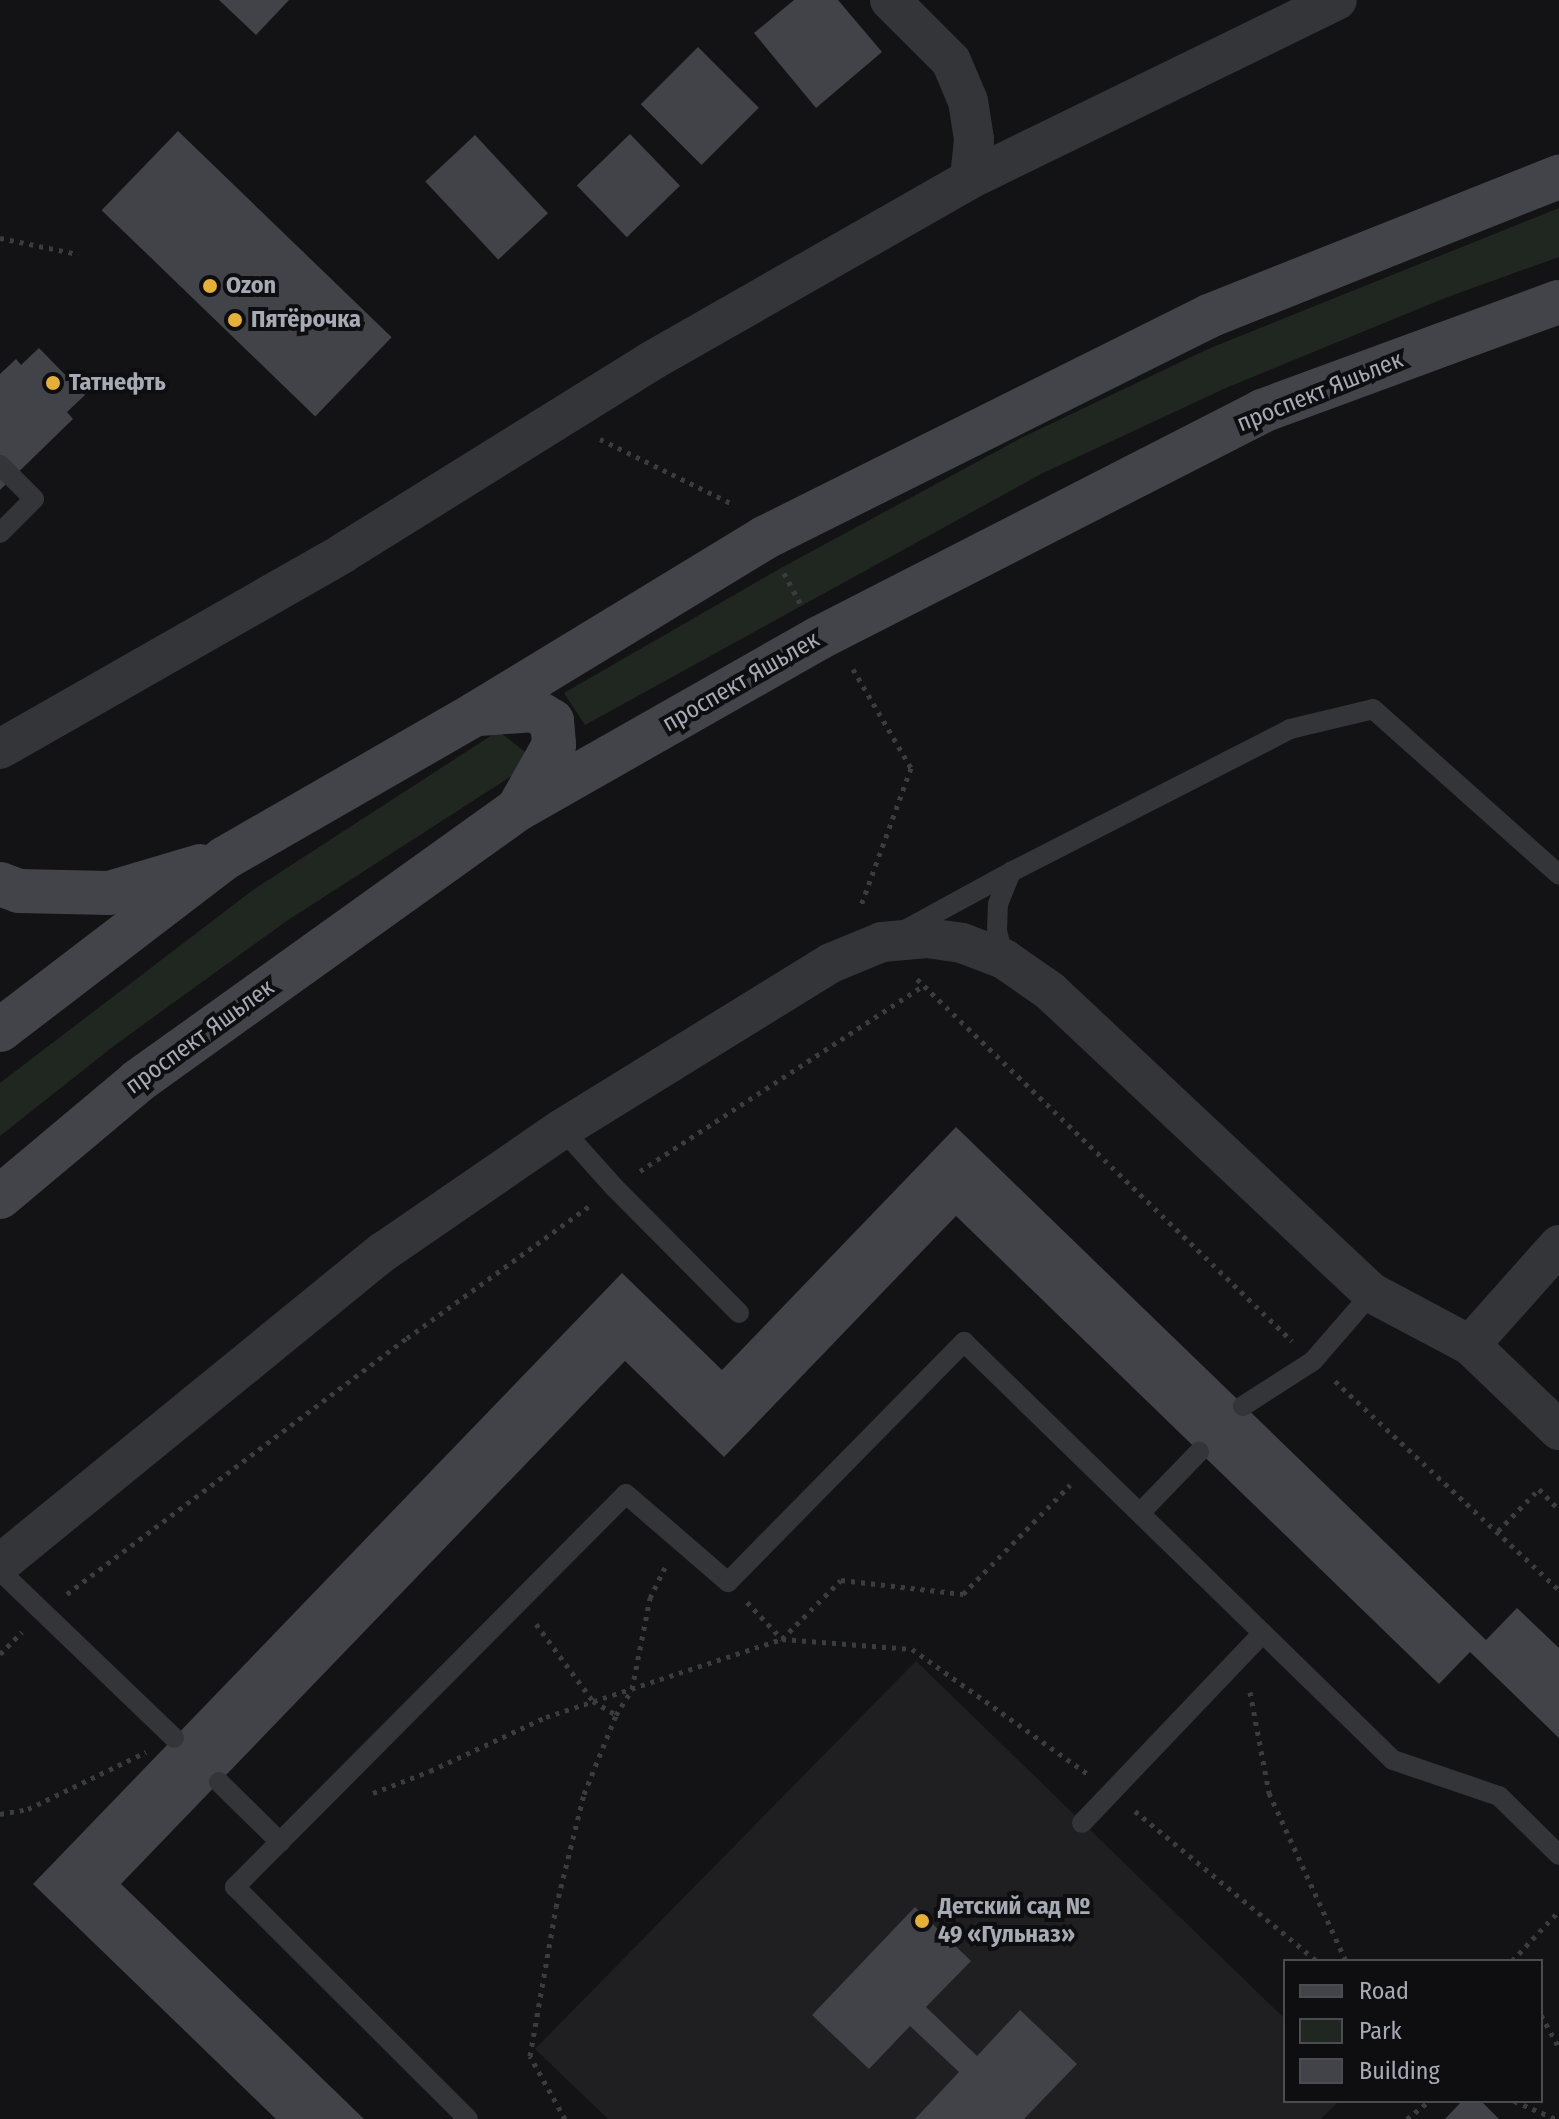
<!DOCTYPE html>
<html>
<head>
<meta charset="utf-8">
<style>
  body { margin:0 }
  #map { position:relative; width:1559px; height:2119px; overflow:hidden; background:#131315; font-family:"Fira Sans Condensed",sans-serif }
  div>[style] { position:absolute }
  .built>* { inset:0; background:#1f1f22 }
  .green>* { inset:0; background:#202721 }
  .building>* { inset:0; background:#424348; transform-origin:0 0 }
  .path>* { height:5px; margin-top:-2.5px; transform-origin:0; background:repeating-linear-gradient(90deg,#3a3c40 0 4px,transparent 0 10px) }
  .lane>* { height:20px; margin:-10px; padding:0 10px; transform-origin:10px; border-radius:10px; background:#343539 }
  .street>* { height:40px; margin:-20px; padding:0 20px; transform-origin:20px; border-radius:20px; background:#343539 }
  .secondary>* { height:44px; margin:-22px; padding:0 22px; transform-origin:22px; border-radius:22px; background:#434449 }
  .dots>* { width:22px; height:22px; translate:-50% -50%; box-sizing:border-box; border:4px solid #0e0e10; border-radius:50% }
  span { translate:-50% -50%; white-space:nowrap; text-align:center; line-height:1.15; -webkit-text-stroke:8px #0e0e10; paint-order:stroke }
  .poi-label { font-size:24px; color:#a6aab4; font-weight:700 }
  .left { translate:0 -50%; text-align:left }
  .street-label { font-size:24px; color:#a6aab4 }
  .legend { position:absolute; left:1283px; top:1959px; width:260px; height:144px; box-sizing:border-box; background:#0e0e10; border:2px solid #4b4c52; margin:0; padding:10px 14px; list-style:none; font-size:24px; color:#a6aab4 }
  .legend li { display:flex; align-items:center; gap:16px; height:40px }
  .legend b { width:40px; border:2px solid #4b4c52 }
</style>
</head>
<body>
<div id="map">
  <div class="built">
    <i style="clip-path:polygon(916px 1661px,1285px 2019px,1285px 2101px,1339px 2101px,1321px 2119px,608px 2119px,535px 2049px)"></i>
  </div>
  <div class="green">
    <i style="clip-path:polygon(1559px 208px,1559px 257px,1445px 298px,1228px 387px,1041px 474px,585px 725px,564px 693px,781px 568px,1021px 438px,1208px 349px)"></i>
    <i style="clip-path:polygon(501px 733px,525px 752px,521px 770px,285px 922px,115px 1045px,0 1136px,0 1083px,253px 890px,492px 735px)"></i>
  </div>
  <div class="building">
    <i style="clip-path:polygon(219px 0,289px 0,256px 35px)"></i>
    <i style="clip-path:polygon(794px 0,838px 0,882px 52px,816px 108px,754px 33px)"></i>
    <i style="left:698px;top:47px;width:86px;height:81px;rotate:45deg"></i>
    <i style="left:178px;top:131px;width:297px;height:110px;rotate:44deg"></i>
    <i style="left:630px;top:134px;width:72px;height:74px;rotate:46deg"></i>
    <i style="left:475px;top:135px;width:107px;height:68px;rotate:47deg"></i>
    <i style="clip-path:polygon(39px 348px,85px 395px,67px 412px,73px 419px,0 490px,0 374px,16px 359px,21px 365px)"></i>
    <i style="clip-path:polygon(956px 1127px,1486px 1640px,1517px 1608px,1559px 1648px,1559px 1738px,1470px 1652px,1439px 1684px,956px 1216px,724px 1457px,625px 1361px,121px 1884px,364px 2119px,276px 2119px,33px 1884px,622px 1273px,722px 1370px)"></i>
    <i style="clip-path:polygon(915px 1907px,971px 1961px,926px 2007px,977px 2056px,1020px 2010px,1077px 2064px,1024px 2119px,915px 2119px,959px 2072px,910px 2026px,869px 2069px,812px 2015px)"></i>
    <i style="clip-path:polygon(1462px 2101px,1481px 2101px,1499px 2119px,1445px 2119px)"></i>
  </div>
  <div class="path">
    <i style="left:0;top:238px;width:80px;rotate:11.6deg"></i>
    <i style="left:600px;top:439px;width:150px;rotate:26.1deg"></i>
    <i style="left:784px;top:573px;width:34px;rotate:62deg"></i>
    <i style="left:853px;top:669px;width:115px;rotate:59.6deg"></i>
    <i style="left:911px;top:768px;width:149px;rotate:110deg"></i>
    <i style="left:917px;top:979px;width:521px;rotate:43.99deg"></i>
    <i style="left:640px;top:1171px;width:339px;rotate:-33.2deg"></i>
    <i style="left:1335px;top:1381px;width:306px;rotate:43deg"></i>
    <i style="left:1498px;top:1531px;width:59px;rotate:-45.7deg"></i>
    <i style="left:1539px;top:1489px;width:29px;rotate:46deg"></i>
    <i style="left:67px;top:1594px;width:426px;rotate:-37deg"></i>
    <i style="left:407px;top:1338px;width:228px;rotate:-35.9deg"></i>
    <i style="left:747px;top:1602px;width:51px;rotate:46.6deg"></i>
    <i style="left:782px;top:1639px;width:83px;rotate:-45deg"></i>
    <i style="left:841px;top:1580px;width:123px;rotate:6.5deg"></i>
    <i style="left:963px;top:1594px;width:153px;rotate:-45.5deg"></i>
    <i style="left:536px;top:1624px;width:96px;rotate:53.5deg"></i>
    <i style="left:593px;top:1701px;width:27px;rotate:31deg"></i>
    <i style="left:0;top:1654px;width:31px;rotate:-45deg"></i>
    <i style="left:1250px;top:1692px;width:103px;rotate:79.3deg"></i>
    <i style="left:1269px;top:1793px;width:185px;rotate:65.4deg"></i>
    <i style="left:373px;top:1793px;width:61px;rotate:-21.1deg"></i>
    <i style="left:430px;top:1771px;width:128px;rotate:-25deg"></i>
    <i style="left:546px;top:1717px;width:249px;rotate:-18.3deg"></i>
    <i style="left:782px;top:1639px;width:130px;rotate:4.4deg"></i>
    <i style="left:912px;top:1649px;width:217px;rotate:35.4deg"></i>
    <i style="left:1135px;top:1811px;width:236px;rotate:39.5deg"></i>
    <i style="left:0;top:1814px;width:28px;rotate:-10deg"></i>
    <i style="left:28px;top:1809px;width:131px;rotate:-25.8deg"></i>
    <i style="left:1512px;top:1961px;width:69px;rotate:-46.8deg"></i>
    <i style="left:1541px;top:2015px;width:38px;rotate:61deg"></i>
    <i style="left:1514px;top:2101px;width:46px;rotate:23.2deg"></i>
    <i style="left:565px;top:2119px;width:72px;rotate:-119.1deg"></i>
    <i style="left:530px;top:2056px;width:151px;rotate:-80.1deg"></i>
    <i style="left:556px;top:1907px;width:116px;rotate:-76.1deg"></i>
    <i style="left:584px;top:1794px;width:85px;rotate:-67.9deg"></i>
    <i style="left:616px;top:1715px;width:31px;rotate:-58deg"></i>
    <i style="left:632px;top:1689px;width:93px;rotate:-78.8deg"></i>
    <i style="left:650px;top:1598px;width:34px;rotate:-64deg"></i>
    <i style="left:1407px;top:2119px;width:28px;rotate:-39deg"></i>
  </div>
  <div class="lane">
    <i style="left:0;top:465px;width:48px;rotate:45deg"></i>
    <i style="left:34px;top:499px;width:48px;rotate:135deg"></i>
    <i style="left:903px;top:931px;width:123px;rotate:-28.6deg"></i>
    <i style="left:1004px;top:959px;width:29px;rotate:-104deg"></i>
    <i style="left:997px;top:931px;width:27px;rotate:-88deg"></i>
    <i style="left:998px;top:904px;width:35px;rotate:-68deg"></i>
    <i style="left:1011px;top:872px;width:314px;rotate:-27.1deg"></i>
    <i style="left:1290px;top:729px;width:85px;rotate:-13.5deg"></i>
    <i style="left:1373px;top:709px;width:249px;rotate:41.7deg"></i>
    <i style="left:562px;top:1129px;width:79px;rotate:48.1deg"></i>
    <i style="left:615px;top:1188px;width:176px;rotate:45.2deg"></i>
    <i style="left:1243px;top:1406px;width:83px;rotate:-32.7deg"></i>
    <i style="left:1313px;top:1361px;width:90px;rotate:-49.1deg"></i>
    <i style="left:1140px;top:1513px;width:85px;rotate:-46deg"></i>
    <i style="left:0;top:1571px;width:241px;rotate:43.8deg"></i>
    <i style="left:219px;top:1782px;width:86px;rotate:44.5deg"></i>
    <i style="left:1082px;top:1823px;width:262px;rotate:-46.4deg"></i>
    <i style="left:468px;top:2119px;width:329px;rotate:-135.1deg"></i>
    <i style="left:235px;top:1887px;width:554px;rotate:-45.15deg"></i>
    <i style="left:626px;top:1494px;width:135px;rotate:40.8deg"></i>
    <i style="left:728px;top:1582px;width:337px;rotate:-45.5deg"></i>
    <i style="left:964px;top:1342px;width:599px;rotate:44.26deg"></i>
    <i style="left:1393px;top:1760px;width:112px;rotate:18.8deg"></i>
    <i style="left:1499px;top:1796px;width:84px;rotate:44.5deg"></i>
  </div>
  <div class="street">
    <i style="left:890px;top:0;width:86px;rotate:45deg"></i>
    <i style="left:951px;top:61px;width:43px;rotate:67deg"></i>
    <i style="left:968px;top:101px;width:39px;rotate:81deg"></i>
    <i style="left:974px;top:140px;width:39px;rotate:96deg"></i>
    <i style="left:0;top:749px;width:395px;rotate:-29.7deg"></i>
    <i style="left:343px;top:553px;width:365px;rotate:-31.9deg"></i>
    <i style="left:653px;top:360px;width:365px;rotate:-29.7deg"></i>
    <i style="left:970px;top:179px;width:408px;rotate:-26deg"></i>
    <i style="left:1470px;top:1345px;width:134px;rotate:-48.3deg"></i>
    <i style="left:0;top:1564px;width:494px;rotate:-39.2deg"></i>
    <i style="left:383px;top:1252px;width:217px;rotate:-34.5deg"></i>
    <i style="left:562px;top:1129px;width:316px;rotate:-31.7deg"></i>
    <i style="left:831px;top:963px;width:55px;rotate:-22.4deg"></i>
    <i style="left:882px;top:942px;width:45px;rotate:-5.1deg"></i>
    <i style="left:927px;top:938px;width:35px;rotate:8deg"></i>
    <i style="left:962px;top:943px;width:45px;rotate:20.9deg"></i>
    <i style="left:1004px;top:959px;width:56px;rotate:34.8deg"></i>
    <i style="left:1050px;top:991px;width:441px;rotate:43.2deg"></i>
    <i style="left:1372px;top:1293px;width:111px;rotate:28deg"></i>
    <i style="left:1470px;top:1345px;width:123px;rotate:43.7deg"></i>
  </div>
  <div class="secondary">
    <i style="left:479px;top:714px;width:55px;rotate:-4.2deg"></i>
    <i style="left:534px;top:710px;width:21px;rotate:31deg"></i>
    <i style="left:552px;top:721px;width:24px;rotate:85deg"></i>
    <i style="left:554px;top:745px;width:73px;rotate:119.4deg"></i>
    <i style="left:0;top:884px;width:20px;rotate:20deg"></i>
    <i style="left:19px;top:891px;width:90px;rotate:1.3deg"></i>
    <i style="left:109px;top:893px;width:95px;rotate:-16.5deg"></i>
    <i style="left:0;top:1030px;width:283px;rotate:-37.4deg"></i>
    <i style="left:225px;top:858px;width:289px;rotate:-29.9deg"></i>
    <i style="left:475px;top:714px;width:338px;rotate:-31.3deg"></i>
    <i style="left:764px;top:538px;width:497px;rotate:-26.5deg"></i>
    <i style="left:1209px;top:316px;width:377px;rotate:-21.7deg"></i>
    <i style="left:0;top:1197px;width:180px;rotate:-40deg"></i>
    <i style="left:138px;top:1081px;width:467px;rotate:-35.6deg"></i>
    <i style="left:518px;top:809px;width:346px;rotate:-29.6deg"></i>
    <i style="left:819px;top:638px;width:498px;rotate:-27.1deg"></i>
    <i style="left:1262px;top:411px;width:316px;rotate:-20.2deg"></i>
  </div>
  <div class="dots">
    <i style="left:210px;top:286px;background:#e6af3a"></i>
    <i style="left:235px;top:320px;background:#e6af3a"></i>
    <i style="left:53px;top:383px;background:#e6af3a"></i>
    <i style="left:922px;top:1921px;background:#e6af3a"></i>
  </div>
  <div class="poi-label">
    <span class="left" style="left:226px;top:286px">Ozon</span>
    <span class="left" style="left:251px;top:320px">Пятёрочка</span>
    <span class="left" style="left:69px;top:383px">Татнефть</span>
    <span class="left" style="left:938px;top:1921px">Детский сад №<br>49 «Гульназ»</span>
  </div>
  <div class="street-label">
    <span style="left:1320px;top:392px;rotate:-22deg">проспект Яшьлек</span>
    <span style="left:741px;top:682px;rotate:-30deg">проспект Яшьлек</span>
    <span style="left:200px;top:1037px;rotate:-36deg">проспект Яшьлек</span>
  </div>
  <ul class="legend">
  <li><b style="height:10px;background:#434449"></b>Road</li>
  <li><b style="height:22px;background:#202721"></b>Park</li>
  <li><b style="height:22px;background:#424348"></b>Building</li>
  </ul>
</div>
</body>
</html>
